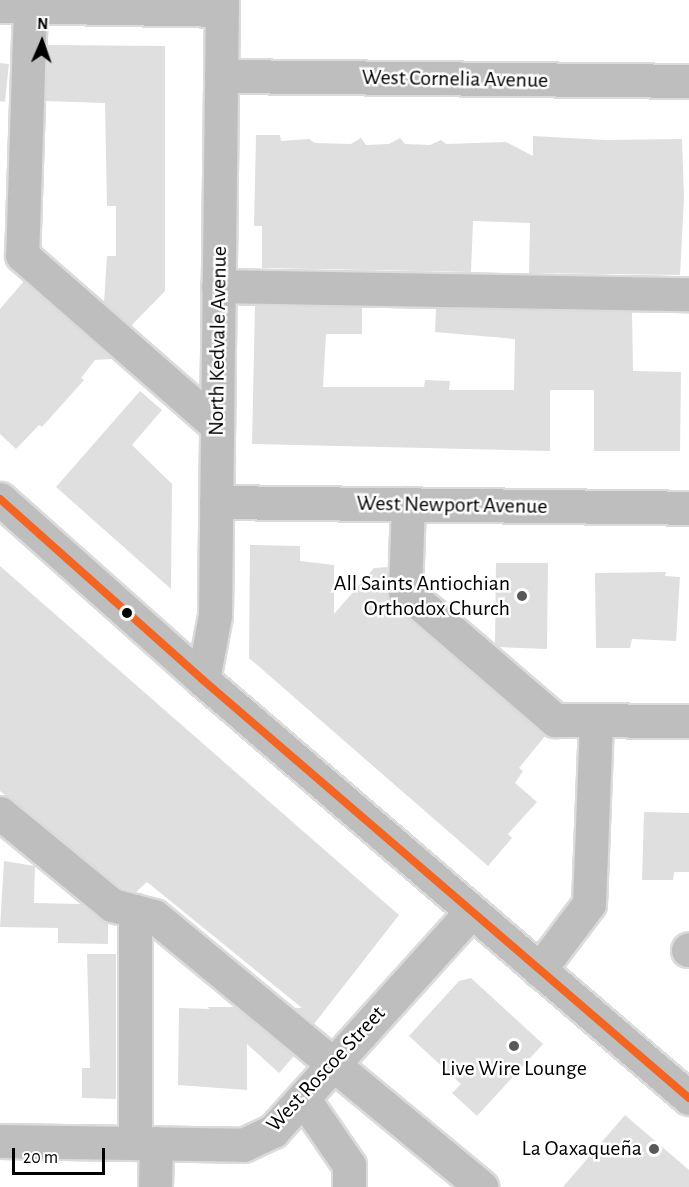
<!DOCTYPE html>
<html>
<head>
<meta charset="utf-8">
<style>
  body { margin:0 }
  #map { position:relative; width:689px; height:1187px; overflow:hidden; background:#fff; font-family:"Alegreya Sans",sans-serif }
  div>[style] { position:absolute }
  .building>* { inset:0; background:#dfdfdf; transform-origin:0 0 }
  .roads { filter:drop-shadow(2px 0 #dbdbdb) drop-shadow(-2px 0 #dbdbdb) drop-shadow(0 2px #dbdbdb) drop-shadow(0 -2px #dbdbdb) }
  .minor>* { height:33px; margin:-16.5px; padding:0 16.5px; transform-origin:16.5px; border-radius:16.5px; background:#bebebe }
  .major>* { height:33px; margin:-16.5px; padding:0 16.5px; transform-origin:16.5px; border-radius:16.5px; background:#bebebe }
  .bus-1>* { height:8px; margin:-4px; padding:0 4px; transform-origin:4px; border-radius:4px; background:#f26522 }
  .dots>* { width:16px; height:16px; translate:-50% -50%; box-sizing:border-box; border:3px solid #fff; border-radius:50% }
  span { translate:-50% -50%; white-space:nowrap; text-align:center; line-height:1.15; -webkit-text-stroke:5px #fff; paint-order:stroke }
  .street-label { font-size:22px; color:#000 }
  .poi-label { font-size:22px; color:#000 }
  .right { translate:-100% -50%; text-align:right }
  .north { position:absolute; left:12px; top:12px; width:60px; height:60px; -webkit-text-stroke:4px #fff; paint-order:stroke; rotate:2deg; font-size:16px; font-weight:700; line-height:24px; text-align:center; color:#000 }
  .north::after { content:''; display:block; margin:auto; width:21px; height:27px; background:#000; clip-path:polygon(50% 0,100% 100%,50% 72%,0 100%) }
  .scale { position:absolute; left:12px; top:1148px; width:93px; height:27px; box-sizing:border-box; border:3px solid #000; border-top:0; padding-left:8px; font-size:18px; line-height:21px; white-space:nowrap; color:#000; -webkit-text-stroke:4px #fff; paint-order:stroke }
</style>
</head>
<body>
<div id="map">
  <div class="building">
    <i style="clip-path:polygon(48px 45px,165px 46px,165px 291px,131px 326px,104px 302px,107px 256px,116px 256px,116px 206px,107px 206px,105px 103px,46px 101px)"></i>
    <i style="left:0;top:63px;width:9px;height:38px;rotate:6deg"></i>
    <i style="clip-path:polygon(256px 135px,280px 135px,281px 141px,309px 139px,315px 143px,351px 144px,361px 138px,366px 145px,389px 144px,400px 138px,405px 144px,430px 145px,441px 140px,446px 144px,506px 142px,533px 156px,533px 136px,605px 140px,682px 139px,684px 198px,680px 275px,529px 273px,530px 223px,473px 221px,471px 272px,262px 268px,262px 226px,254px 226px)"></i>
    <i style="clip-path:polygon(24px 281px,112px 359px,95px 360px,81px 378px,84px 380px,42px 427px,39px 425px,16px 449px,0 434px,0 309px)"></i>
    <i style="clip-path:polygon(255px 305px,362px 307px,362px 334px,326px 334px,323px 387px,424px 387px,425px 380px,450px 381px,449px 390px,514px 390px,515px 339px,435px 332px,436px 308px,632px 312px,633px 371px,681px 372px,680px 451px,594px 451px,594px 390px,550px 390px,550px 451px,252px 444px)"></i>
    <i style="clip-path:polygon(140px 391px,162px 410px,132px 445px,172px 484px,171px 589px,56px 487px)"></i>
    <i style="clip-path:polygon(250px 545px,300px 546px,300px 561px,334px 565px,334px 614px,374px 568px,387px 567px,386px 591px,393px 605px,546px 735px,519px 768px,523px 771px,515px 783px,537px 802px,508px 834px,512px 838px,488px 866px,249px 658px)"></i>
    <i style="clip-path:polygon(496px 563px,548px 563px,547px 649px,499px 647px,495px 643px)"></i>
    <i style="clip-path:polygon(0 566px,399px 915px,314px 1024px,295px 1008px,302px 1008px,147px 882px,136px 892px,121px 888px,0 791px)"></i>
    <i style="clip-path:polygon(666px 572px,665px 576px,680px 577px,676px 641px,632px 639px,630px 648px,596px 648px,595px 573px)"></i>
    <i style="clip-path:polygon(644px 812px,689px 813px,689px 872px,674px 872px,673px 880px,642px 880px)"></i>
    <i style="clip-path:polygon(4px 861px,35px 866px,34px 903px,81px 904px,108px 923px,108px 944px,58px 943px,58px 928px,0 927px)"></i>
    <i style="clip-path:polygon(87px 954px,116px 954px,116px 1099px,82px 1098px,82px 1068px,90px 1068px)"></i>
    <i style="clip-path:polygon(471px 978px,543px 1044px,477px 1116px,452px 1093px,461px 1084px,409px 1036px,459px 981px)"></i>
    <i style="clip-path:polygon(207px 1007px,235px 1007px,294px 1056px,279px 1073px,247px 1044px,247px 1090px,178px 1085px,179px 1008px,210px 1009px)"></i>
    <i style="clip-path:polygon(625px 1115px,689px 1170px,689px 1187px,563px 1187px)"></i>
  </div>
  <div class="roads">
    <div class="minor">
      <i style="left:0;top:6px;width:222px;rotate:1deg"></i>
      <i style="left:30px;top:6px;width:249px;rotate:91.8deg"></i>
      <i style="left:22px;top:255px;width:259px;rotate:41.2deg"></i>
      <i style="left:221px;top:76px;width:468px;rotate:0.6deg"></i>
      <i style="left:218px;top:286px;width:471px;rotate:1deg"></i>
      <i style="left:216px;top:502px;width:473px;rotate:0.7deg"></i>
      <i style="left:408px;top:504px;width:87px;rotate:92deg"></i>
      <i style="left:405px;top:591px;width:198px;rotate:40.7deg"></i>
      <i style="left:555px;top:720px;width:134px;rotate:0.4deg"></i>
      <i style="left:203px;top:680px;width:66px;rotate:-79.5deg"></i>
      <i style="left:215px;top:615px;width:615px;rotate:-89.35deg"></i>
      <i style="left:0;top:813px;width:145px;rotate:39.4deg"></i>
      <i style="left:112px;top:905px;width:43px;rotate:14.7deg"></i>
      <i style="left:154px;top:916px;width:425px;rotate:39.6deg"></i>
      <i style="left:135px;top:911px;width:232px;rotate:90deg"></i>
      <i style="left:688px;top:950px;width:1px;rotate:-45deg"></i>
      <i style="left:539px;top:970px;width:83px;rotate:-52.9deg"></i>
      <i style="left:589px;top:904px;width:184px;rotate:-87.8deg"></i>
      <i style="left:303px;top:1098px;width:81px;rotate:55.5deg"></i>
      <i style="left:349px;top:1165px;width:22px;rotate:90deg"></i>
      <i style="left:0;top:1141px;width:243px;rotate:0.9deg"></i>
      <i style="left:243px;top:1145px;width:33px;rotate:-25deg"></i>
      <i style="left:273px;top:1131px;width:295px;rotate:-47.9deg"></i>
      <i style="left:155px;top:1187px;width:44px;rotate:-88.7deg"></i>
    </div>
    <div class="major">
      <i style="left:0;top:499px;width:272px;rotate:41.7deg"></i>
      <i style="left:203px;top:680px;width:641px;rotate:40.7deg"></i>
    </div>
  </div>
  <div class="bus-1">
    <i style="left:0;top:499px;width:272px;rotate:41.7deg"></i>
    <i style="left:203px;top:680px;width:641px;rotate:40.7deg"></i>
  </div>
  <div class="dots">
    <i style="left:522px;top:596px;background:#595959"></i>
    <i style="left:127px;top:613px;background:#000"></i>
    <i style="left:514px;top:1046px;background:#595959"></i>
    <i style="left:654px;top:1149px;background:#595959"></i>
  </div>
  <div class="street-label">
    <span style="left:455px;top:79px;rotate:1deg">West Cornelia Avenue</span>
    <span style="left:218px;top:341px;rotate:-89deg">North Kedvale Avenue</span>
    <span style="left:452px;top:505px;rotate:1deg">West Newport Avenue</span>
    <span style="left:326px;top:1069px;rotate:-47deg">West Roscoe Street</span>
  </div>
  <div class="poi-label">
    <span class="right" style="left:510px;top:596px">All Saints Antiochian<br>Orthodox Church</span>
    <span style="left:514px;top:1069px">Live Wire Lounge</span>
    <span class="right" style="left:642px;top:1149px">La Oaxaqueña</span>
  </div>
  <div class="north">N</div>
  <div class="scale">20 m</div>
</div>
</body>
</html>
